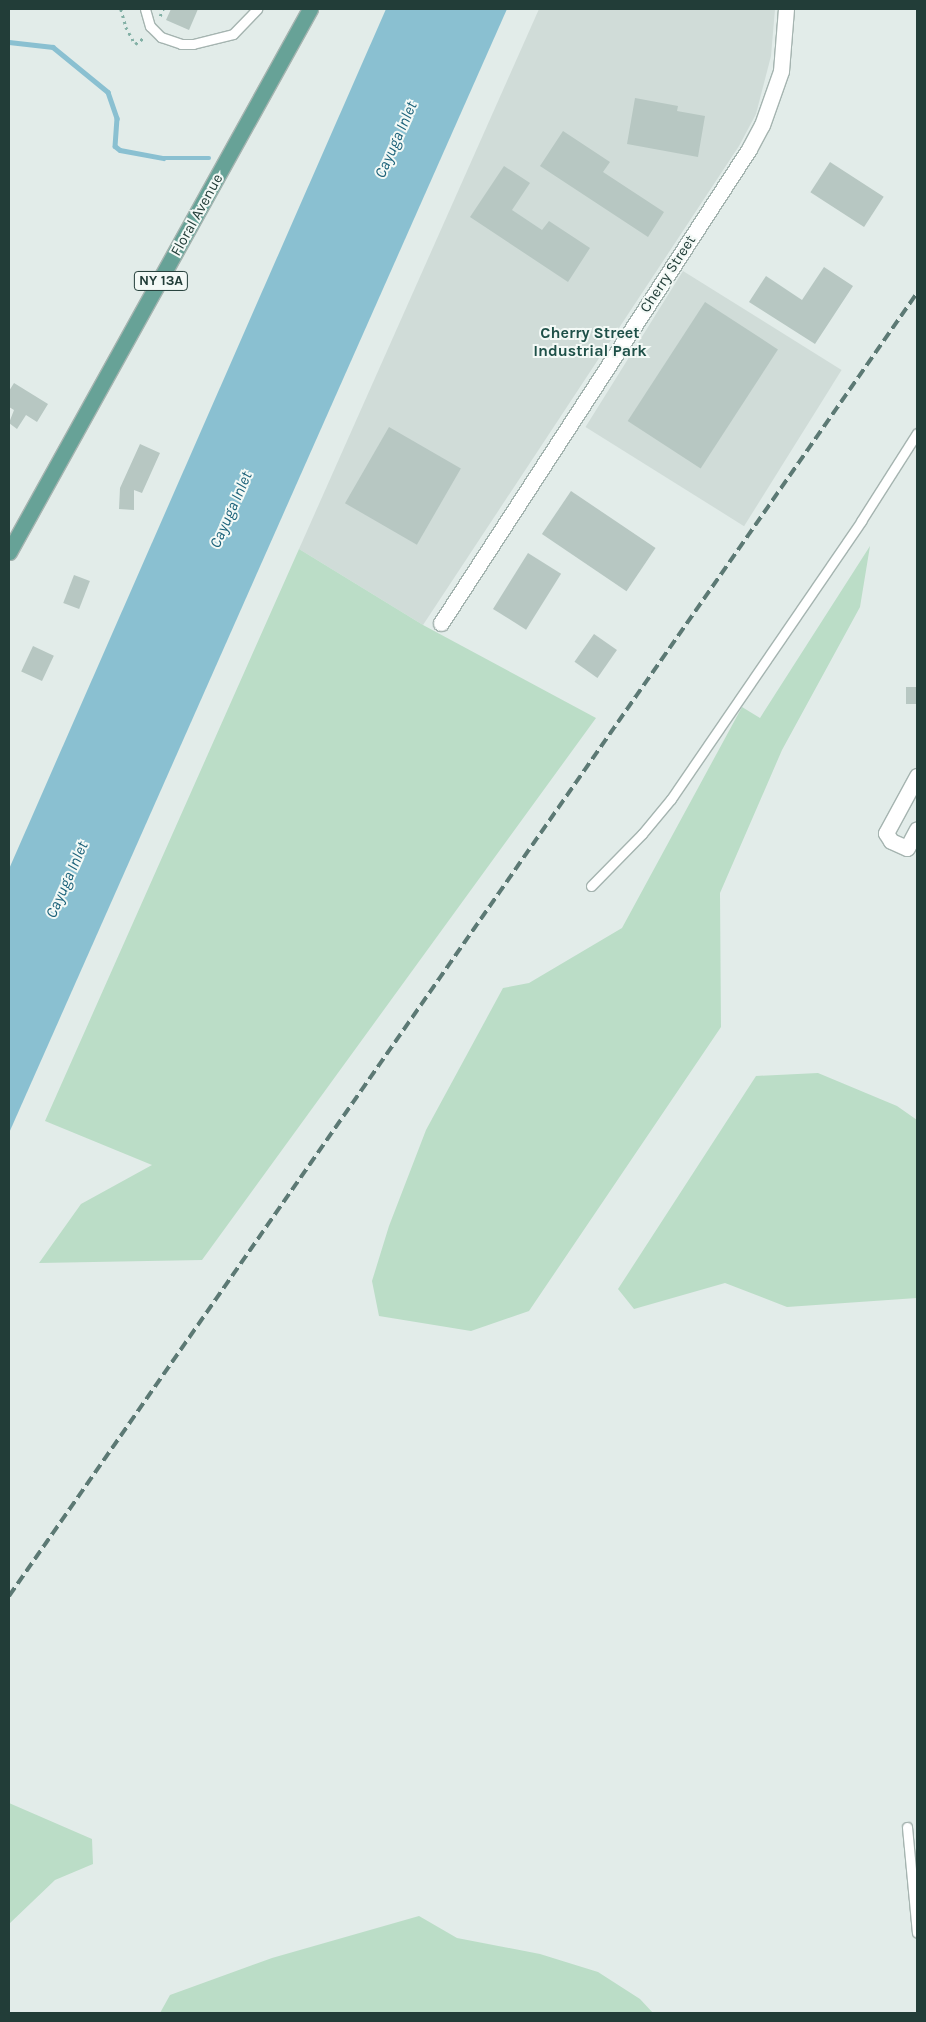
<!DOCTYPE html>
<html>
<head>
<meta charset="utf-8">
<style>
  body { margin:0 }
  #map { position:relative; width:926px; height:2022px; overflow:hidden; background:#e2ece9; font-family:Karla,sans-serif }
  div>[style] { position:absolute }
  .built>* { inset:0; background:#d0dcd8; transform-origin:0 0 }
  .green>* { inset:0; background:#bbddc7 }
  .water>* { inset:0; background:#8ac0d1 }
  .stream>* { height:4.5px; margin:-2.25px; padding:0 2.25px; transform-origin:2.25px; border-radius:2.25px; background:#8ac0d1 }
  .building>* { inset:0; background:#b7c7c2; transform-origin:0 0 }
  .path>* { height:2.5px; margin-top:-1.25px; transform-origin:0; background:repeating-linear-gradient(90deg,#82b0a5 0 2.5px,transparent 0 6.5px) }
  .roads { filter:drop-shadow(1px 0 #a5b4b0) drop-shadow(-1px 0 #a5b4b0) drop-shadow(0 1px #a5b4b0) drop-shadow(0 -1px #a5b4b0) }
  .service>* { height:9px; margin:-4.5px; padding:0 4.5px; transform-origin:4.5px; border-radius:4.5px; background:#fff }
  .minor>* { height:15px; margin:-7.5px; padding:0 7.5px; transform-origin:7.5px; border-radius:7.5px; background:#fff }
  .primary>* { height:15px; margin:-7.5px; padding:0 7.5px; transform-origin:7.5px; border-radius:7.5px; background:#67a297 }
  .rail>* { height:4px; margin-top:-2px; transform-origin:0; background:repeating-linear-gradient(90deg,#5c7974 0 10px,transparent 0 15px) }
  span { translate:-50% -50%; white-space:nowrap; text-align:center; line-height:1.15; -webkit-text-stroke:4px #f3f9f6; paint-order:stroke }
  .shield-label span { padding:1px 4px; background:#f3f9f6; border:1px solid; border-radius:4px; -webkit-text-stroke-width:0 }
  .shield-label { font-size:14px; color:#223d38; font-weight:700 }
  .street-label { font-size:15px; color:#223d38 }
  .water-label { font-size:16px; color:#1c627a; font-style:italic }
  .neighbourhood-label { font-size:16px; color:#1e5048; font-weight:700 }
  .frame { position:absolute; inset:0; border:10px solid #223d38; pointer-events:none }
</style>
</head>
<body>
<div id="map">
  <div class="built">
    <i style="clip-path:polygon(539px 9px,775px 9px,771px 56px,756px 114px,739px 146px,423px 625px,299px 549px)"></i>
    <i style="left:683px;top:271px;width:187px;height:184px;rotate:32deg"></i>
  </div>
  <div class="green">
    <i style="clip-path:polygon(870px 546px,860px 607px,782px 750px,720px 893px,721px 1027px,529px 1311px,471px 1331px,379px 1316px,372px 1281px,389px 1226px,426px 1130px,503px 988px,529px 983px,622px 928px,742px 707px,760px 718px)"></i>
    <i style="clip-path:polygon(299px 549px,423px 625px,596px 718px,202px 1260px,39px 1263px,81px 1204px,152px 1165px,45px 1121px)"></i>
    <i style="clip-path:polygon(818px 1073px,897px 1106px,917px 1120px,917px 1298px,787px 1307px,725px 1283px,634px 1309px,618px 1289px,756px 1076px)"></i>
    <i style="clip-path:polygon(9px 1803px,92px 1839px,93px 1864px,55px 1880px,9px 1924px)"></i>
    <i style="clip-path:polygon(419px 1916px,457px 1938px,540px 1954px,598px 1972px,640px 1999px,653px 2013px,160px 2013px,170px 1995px,272px 1958px)"></i>
  </div>
  <div class="water">
    <i style="clip-path:polygon(386px 9px,507px 9px,9px 1133px,9px 869px)"></i>
  </div>
  <div class="stream">
    <i style="left:9px;top:42px;width:44px;rotate:6.5deg"></i>
    <i style="left:53px;top:47px;width:71px;rotate:39.3deg"></i>
    <i style="left:108px;top:92px;width:28px;rotate:71deg"></i>
    <i style="left:117px;top:118px;width:28px;rotate:94deg"></i>
    <i style="left:115px;top:146px;width:6px;rotate:39deg"></i>
    <i style="left:120px;top:150px;width:44px;rotate:10.5deg"></i>
    <i style="left:163px;top:158px;width:46px"></i>
  </div>
  <div class="building">
    <i style="clip-path:polygon(171px 9px,198px 9px,189px 30px,166px 20px)"></i>
    <i style="clip-path:polygon(635px 98px,678px 106px,677px 111px,705px 116px,698px 157px,627px 144px)"></i>
    <i style="clip-path:polygon(563px 131px,610px 162px,603px 172px,664px 212px,648px 237px,540px 166px)"></i>
    <i style="left:830px;top:162px;width:64px;height:36px;rotate:33deg"></i>
    <i style="clip-path:polygon(504px 166px,530px 183px,512px 210px,542px 230px,549px 221px,590px 248px,568px 282px,470px 217px)"></i>
    <i style="clip-path:polygon(824px 267px,853px 286px,815px 344px,749px 302px,766px 276px,802px 300px)"></i>
    <i style="left:705px;top:302px;width:87px;height:142px;rotate:33deg"></i>
    <i style="clip-path:polygon(14px 383px,48px 404px,37px 422px,26px 415px,17px 429px,9px 423px,14px 410px,9px 407px,9px 391px)"></i>
    <i style="left:389px;top:427px;width:83px;height:88px;rotate:30deg"></i>
    <i style="clip-path:polygon(140px 444px,160px 453px,142px 493px,134px 490px,134px 510px,119px 509px,120px 488px)"></i>
    <i style="left:571px;top:491px;width:102px;height:52px;rotate:34deg"></i>
    <i style="left:528px;top:553px;width:39px;height:66px;rotate:32deg"></i>
    <i style="left:74px;top:575px;width:17px;height:30px;rotate:21deg"></i>
    <i style="left:594px;top:634px;width:28px;height:34px;rotate:35deg"></i>
    <i style="left:33px;top:646px;width:23px;height:28px;rotate:25deg"></i>
    <i style="left:906px;top:687px;width:11px;height:17px"></i>
  </div>
  <div class="path">
    <i style="left:121px;top:9px;width:19px;rotate:74deg"></i>
    <i style="left:126px;top:27px;width:19px;rotate:62deg"></i>
    <i style="left:135px;top:44px;width:12px;rotate:-35deg"></i>
    <i style="left:160px;top:16px;width:8px;rotate:-67deg"></i>
  </div>
  <div class="roads">
    <div class="service">
      <i style="left:145px;top:9px;width:18px;rotate:74deg"></i>
      <i style="left:150px;top:26px;width:16px;rotate:45deg"></i>
      <i style="left:161px;top:37px;width:21px;rotate:19deg"></i>
      <i style="left:181px;top:44px;width:12px"></i>
      <i style="left:193px;top:44px;width:41px;rotate:-14deg"></i>
      <i style="left:233px;top:34px;width:35px;rotate:-46deg"></i>
      <i style="left:591px;top:886px;width:73px;rotate:-45.6deg"></i>
      <i style="left:642px;top:834px;width:45px;rotate:-50.4deg"></i>
      <i style="left:671px;top:799px;width:337px;rotate:-55.6deg"></i>
      <i style="left:861px;top:521px;width:104px;rotate:-57.5deg"></i>
      <i style="left:907px;top:1827px;width:106px;rotate:84.6deg"></i>
    </div>
    <div class="minor">
      <i style="left:441px;top:623px;width:565px;rotate:-56.98deg"></i>
      <i style="left:749px;top:149px;width:27px;rotate:-62deg"></i>
      <i style="left:762px;top:125px;width:57px;rotate:-70.6deg"></i>
      <i style="left:781px;top:71px;width:62px;rotate:-85.4deg"></i>
      <i style="left:917px;top:776px;width:65px;rotate:118.5deg"></i>
      <i style="left:886px;top:833px;width:9px;rotate:58deg"></i>
      <i style="left:891px;top:841px;width:17px;rotate:24deg"></i>
      <i style="left:907px;top:848px;width:21px;rotate:-62deg"></i>
    </div>
    <div class="primary">
      <i style="left:9px;top:552px;width:621px;rotate:-61deg"></i>
    </div>
  </div>
  <div class="rail">
    <i style="left:9px;top:1596px;width:1588px;rotate:-55.13deg"></i>
  </div>
  <div class="shield-label">
    <span style="left:161px;top:281px">NY 13A</span>
  </div>
  <div class="street-label">
    <span style="left:197px;top:215px;rotate:-61deg">Floral Avenue</span>
    <span style="left:668px;top:274px;rotate:-57deg">Cherry Street</span>
  </div>
  <div class="water-label">
    <span style="left:396px;top:140px;rotate:-66deg">Cayuga Inlet</span>
    <span style="left:231px;top:510px;rotate:-66deg">Cayuga Inlet</span>
    <span style="left:67px;top:880px;rotate:-66deg">Cayuga Inlet</span>
  </div>
  <div class="neighbourhood-label">
    <span style="left:590px;top:342px">Cherry Street<br>Industrial Park</span>
  </div>
  <div class="frame"></div>
</div>
</body>
</html>
